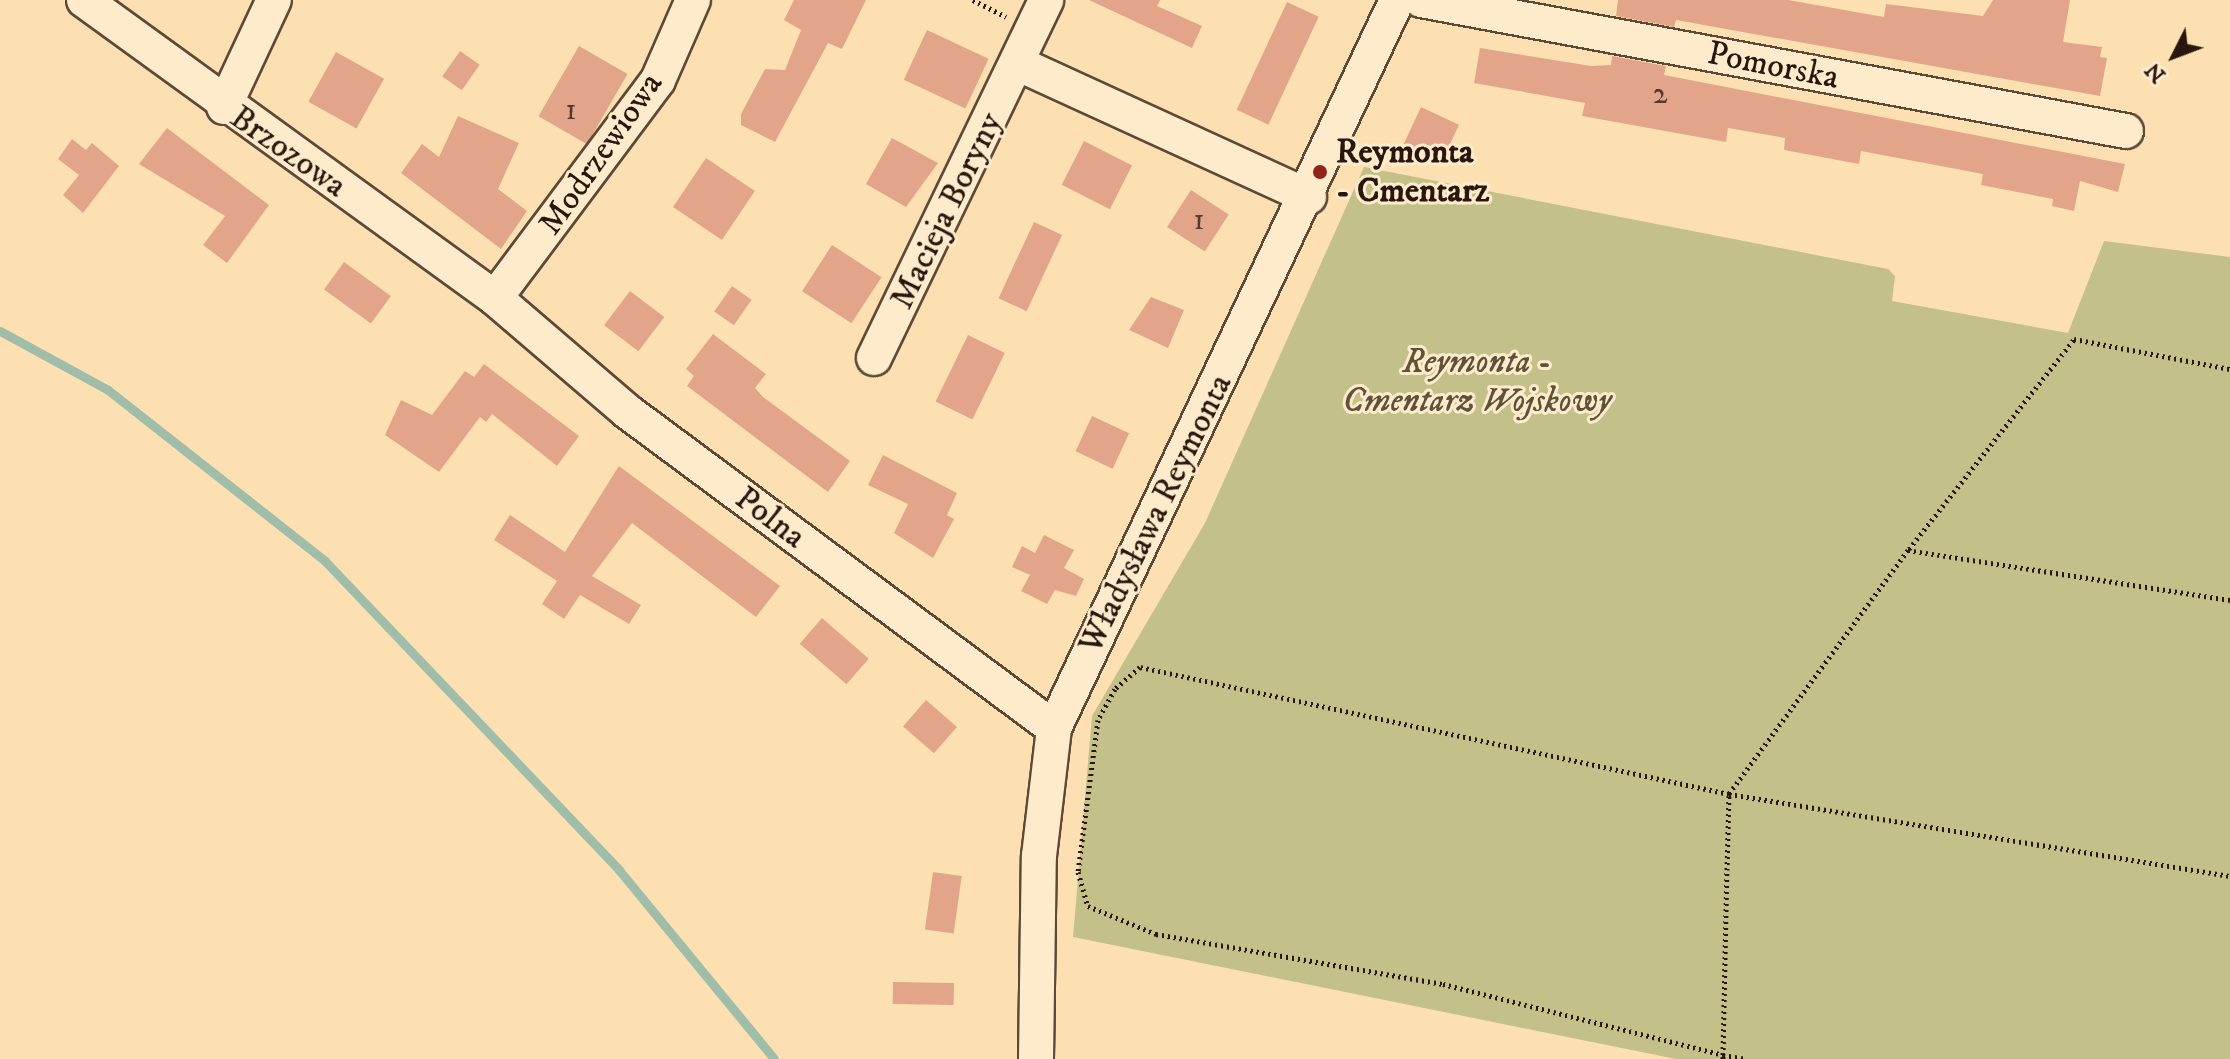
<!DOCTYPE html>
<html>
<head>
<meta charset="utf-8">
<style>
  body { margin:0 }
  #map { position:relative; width:2230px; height:1059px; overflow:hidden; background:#fde0b1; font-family:"IM FELL DW Pica",serif }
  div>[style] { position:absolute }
  .green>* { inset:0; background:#c3c189 }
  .stream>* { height:9px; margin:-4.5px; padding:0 4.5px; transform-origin:4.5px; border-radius:4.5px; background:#a0bda9 }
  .building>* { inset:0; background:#e2a58a; transform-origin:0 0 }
  .path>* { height:5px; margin-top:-2.5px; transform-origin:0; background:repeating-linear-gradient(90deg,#29160e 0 2px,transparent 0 6px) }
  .roads { filter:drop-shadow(2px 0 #5e4837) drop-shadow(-2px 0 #5e4837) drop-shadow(0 2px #5e4837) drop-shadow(0 -2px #5e4837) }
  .minor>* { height:34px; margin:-17px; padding:0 17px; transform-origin:17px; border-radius:17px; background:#feebcc }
  .dots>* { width:22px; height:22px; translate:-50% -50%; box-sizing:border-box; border:4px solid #feebcc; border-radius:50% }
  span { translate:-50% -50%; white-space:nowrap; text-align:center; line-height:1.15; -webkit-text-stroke:6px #feebcc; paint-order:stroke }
  .number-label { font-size:30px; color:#573a2d }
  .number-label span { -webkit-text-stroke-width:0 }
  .street-label { font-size:34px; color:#29160e }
  .poi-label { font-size:34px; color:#29160e; font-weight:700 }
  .left { translate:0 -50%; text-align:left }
  .park-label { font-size:34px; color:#5f5239; font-style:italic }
  .north { position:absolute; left:2134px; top:16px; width:80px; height:80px; -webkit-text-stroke:6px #feebcc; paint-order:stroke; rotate:228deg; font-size:22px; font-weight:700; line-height:32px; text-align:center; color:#29160e }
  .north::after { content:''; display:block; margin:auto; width:28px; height:36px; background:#29160e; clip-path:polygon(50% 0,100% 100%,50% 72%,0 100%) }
</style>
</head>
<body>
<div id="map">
  <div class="green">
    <i style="clip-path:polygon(1364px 167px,1888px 269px,1895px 276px,1892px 301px,2068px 333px,2104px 241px,2230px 257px,2230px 1059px,1676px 1059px,1073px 937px,1092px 716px,1205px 523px)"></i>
  </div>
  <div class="stream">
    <i style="left:0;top:331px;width:123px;rotate:28.6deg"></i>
    <i style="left:108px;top:390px;width:276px;rotate:38.2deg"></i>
    <i style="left:325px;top:561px;width:427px;rotate:46.4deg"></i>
    <i style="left:619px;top:870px;width:244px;rotate:50.6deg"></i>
  </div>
  <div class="building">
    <i style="clip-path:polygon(794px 0,866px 0,842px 49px,828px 43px,775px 142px,741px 125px,741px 114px,765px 69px,785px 70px,801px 30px,784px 20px)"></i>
    <i style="clip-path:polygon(1089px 0,1160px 0,1157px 6px,1202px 26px,1192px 48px)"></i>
    <i style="clip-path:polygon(1618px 0,1788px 0,1884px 17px,1886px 4px,1983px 16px,1993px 0,2070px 0,2063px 42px,2102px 47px,2100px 57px,2107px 58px,2100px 96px,1676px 20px,1674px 27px,1616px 16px)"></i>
    <i style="left:1287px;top:2px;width:35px;height:119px;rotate:25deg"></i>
    <i style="left:927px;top:30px;width:68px;height:55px;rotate:25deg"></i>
    <i style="left:579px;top:46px;width:56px;height:81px;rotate:30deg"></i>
    <i style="clip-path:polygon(1480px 48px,1591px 66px,1611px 65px,1612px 56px,1666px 66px,1664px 75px,2125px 164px,2118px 192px,2080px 181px,2074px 211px,2052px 206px,2053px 199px,1981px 185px,1983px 174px,1861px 151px,1859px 164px,1784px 150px,1785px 138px,1728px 128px,1726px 142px,1582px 116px,1585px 103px,1474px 83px)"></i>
    <i style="left:460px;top:51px;width:24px;height:31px;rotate:35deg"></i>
    <i style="left:336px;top:52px;width:55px;height:57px;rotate:29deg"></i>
    <i style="left:1421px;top:107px;width:42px;height:42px;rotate:25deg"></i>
    <i style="clip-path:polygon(458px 116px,519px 143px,498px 189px,527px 211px,501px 249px,401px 173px,422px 144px,439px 157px)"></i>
    <i style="clip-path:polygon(167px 128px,269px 205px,227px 263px,203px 245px,225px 216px,139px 164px)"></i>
    <i style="clip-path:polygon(892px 138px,938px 163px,906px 207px,866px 184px)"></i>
    <i style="clip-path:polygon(72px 139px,86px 150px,92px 143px,119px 166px,83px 213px,63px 195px,79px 175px,58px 159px)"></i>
    <i style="left:1084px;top:141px;width:54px;height:49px;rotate:27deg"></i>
    <i style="left:706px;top:158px;width:59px;height:59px;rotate:34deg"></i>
    <i style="left:1191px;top:190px;width:45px;height:44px;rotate:33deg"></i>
    <i style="left:1034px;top:222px;width:31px;height:84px;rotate:25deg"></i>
    <i style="left:832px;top:245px;width:59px;height:55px;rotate:33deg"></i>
    <i style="left:344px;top:262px;width:58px;height:34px;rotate:36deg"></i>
    <i style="left:732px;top:286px;width:24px;height:31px;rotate:35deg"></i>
    <i style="left:630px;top:291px;width:43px;height:43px;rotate:37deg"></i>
    <i style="clip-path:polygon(1151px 297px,1184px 310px,1168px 348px,1129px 330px)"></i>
    <i style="clip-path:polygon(713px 334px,766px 374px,755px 388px,763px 397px,850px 461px,828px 492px,687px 386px,694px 376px,686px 369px)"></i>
    <i style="left:968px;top:335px;width:41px;height:74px;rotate:26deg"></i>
    <i style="clip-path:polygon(484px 364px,579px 436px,557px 466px,492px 414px,486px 422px,480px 417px,439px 472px,385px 435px,401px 400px,432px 415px,465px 371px,474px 377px)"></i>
    <i style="left:1092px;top:416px;width:41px;height:39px;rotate:25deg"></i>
    <i style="clip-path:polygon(883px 455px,957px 493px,947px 515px,954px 519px,933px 558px,894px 533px,908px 504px,868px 485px)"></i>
    <i style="clip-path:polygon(619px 466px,780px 586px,756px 617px,632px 523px,592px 576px,641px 605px,629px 624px,580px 595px,564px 619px,542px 604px,557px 581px,494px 540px,510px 515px,565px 552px)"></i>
    <i style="clip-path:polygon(1044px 535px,1074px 550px,1064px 568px,1084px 579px,1076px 596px,1055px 590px,1047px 604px,1021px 591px,1030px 575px,1012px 567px,1022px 546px,1035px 553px)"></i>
    <i style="left:822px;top:618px;width:62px;height:34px;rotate:41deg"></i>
    <i style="left:926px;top:700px;width:41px;height:35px;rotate:41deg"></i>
    <i style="left:933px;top:872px;width:29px;height:58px;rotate:8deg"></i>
    <i style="left:893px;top:982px;width:61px;height:22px;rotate:1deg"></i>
  </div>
  <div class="path">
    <i style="left:973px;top:0;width:37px;rotate:27deg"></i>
    <i style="left:1909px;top:549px;width:267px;rotate:-51.8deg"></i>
    <i style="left:2074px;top:339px;width:159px;rotate:10.9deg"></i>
    <i style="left:2230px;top:600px;width:326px;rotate:-171.2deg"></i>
    <i style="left:1908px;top:550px;width:303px;rotate:126.3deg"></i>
    <i style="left:1729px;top:794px;width:508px;rotate:9.3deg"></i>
    <i style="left:1723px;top:1059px;width:4px;rotate:-90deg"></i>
    <i style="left:1723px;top:1055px;width:185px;rotate:-88.8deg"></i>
    <i style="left:1727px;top:870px;width:76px;rotate:-88.5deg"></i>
    <i style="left:1729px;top:794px;width:603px;rotate:-167.83deg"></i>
    <i style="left:1140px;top:667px;width:33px;rotate:139deg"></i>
    <i style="left:1115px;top:689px;width:35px;rotate:119deg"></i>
    <i style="left:1098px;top:720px;width:153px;rotate:97.5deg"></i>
    <i style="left:1078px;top:872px;width:35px;rotate:74deg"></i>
    <i style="left:1088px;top:906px;width:74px;rotate:22.4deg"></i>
    <i style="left:1156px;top:934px;width:291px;rotate:9.9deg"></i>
    <i style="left:1443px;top:984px;width:289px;rotate:14.2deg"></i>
    <i style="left:1723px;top:1055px;width:23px;rotate:10deg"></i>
  </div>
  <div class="roads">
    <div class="minor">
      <i style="left:84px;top:0;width:508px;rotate:35.94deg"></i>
      <i style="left:495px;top:298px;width:175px;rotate:40.6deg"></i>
      <i style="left:628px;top:412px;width:530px;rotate:36.57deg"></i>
      <i style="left:1421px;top:0;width:717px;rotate:10.53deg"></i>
      <i style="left:1019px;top:64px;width:319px;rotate:24.6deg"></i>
      <i style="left:224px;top:107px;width:118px;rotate:-65deg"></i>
      <i style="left:495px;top:298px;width:272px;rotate:-53.2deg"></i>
      <i style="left:658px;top:80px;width:87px;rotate:-66.4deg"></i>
      <i style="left:874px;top:358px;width:397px;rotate:-64.3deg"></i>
      <i style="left:1036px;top:1059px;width:203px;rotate:-89.2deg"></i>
      <i style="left:1039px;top:856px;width:129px;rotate:-83.3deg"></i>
      <i style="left:1054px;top:728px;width:805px;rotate:-64.77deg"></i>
    </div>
  </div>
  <div class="dots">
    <i style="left:1320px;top:172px;background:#8f2418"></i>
  </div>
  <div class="number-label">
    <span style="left:1660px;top:95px">2</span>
    <span style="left:571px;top:111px">1</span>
    <span style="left:1199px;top:221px">1</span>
  </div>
  <div class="street-label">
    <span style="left:1773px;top:66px;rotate:11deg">Pomorska</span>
    <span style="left:288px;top:152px;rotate:35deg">Brzozowa</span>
    <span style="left:601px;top:154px;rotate:-55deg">Modrzewiowa</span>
    <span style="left:947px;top:211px;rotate:-64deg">Macieja Boryny</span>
    <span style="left:1156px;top:514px;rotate:-64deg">Władysława Reymonta</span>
    <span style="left:770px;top:518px;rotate:37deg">Polna</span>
  </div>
  <div class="poi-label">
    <span class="left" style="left:1336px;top:172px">Reymonta<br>- Cmentarz</span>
  </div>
  <div class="park-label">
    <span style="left:1477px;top:382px">Reymonta -<br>Cmentarz Wojskowy</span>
  </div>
  <div class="north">N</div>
</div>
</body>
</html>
